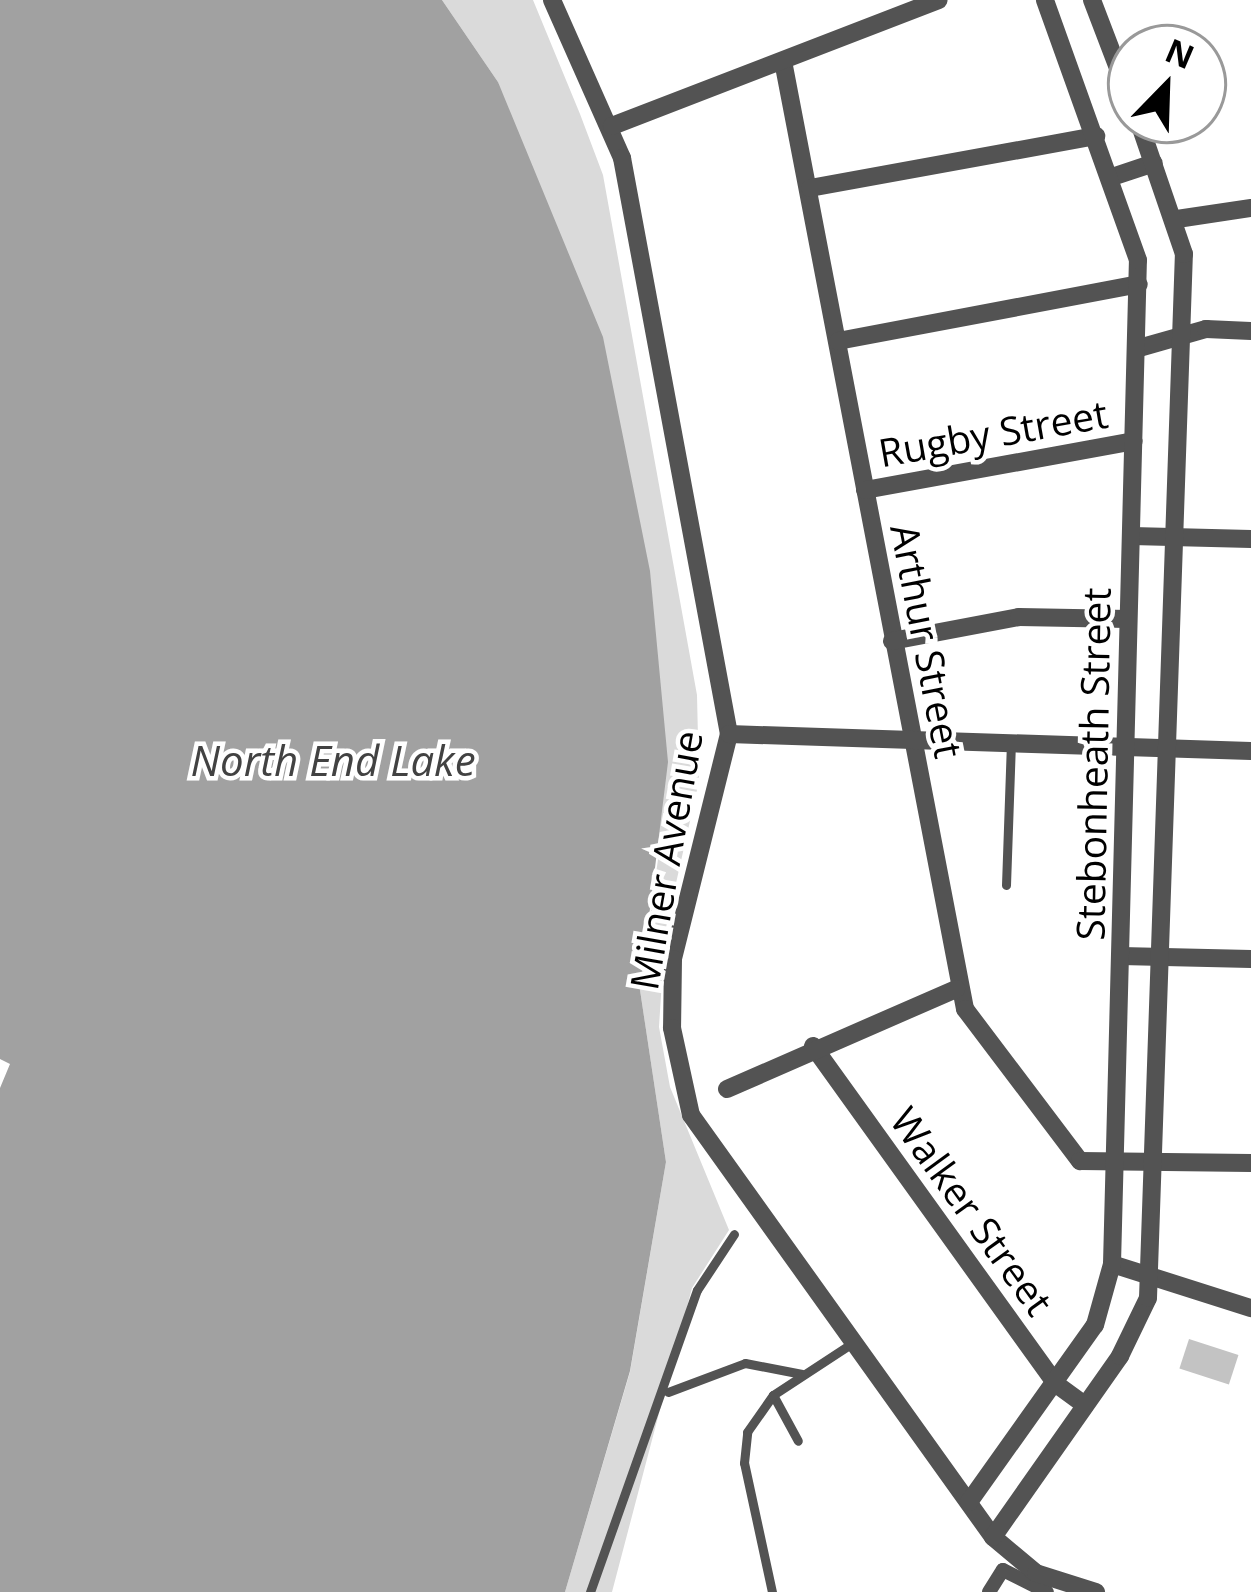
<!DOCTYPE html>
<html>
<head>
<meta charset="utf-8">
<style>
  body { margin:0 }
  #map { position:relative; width:1251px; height:1592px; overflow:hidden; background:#fff; font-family:"Open Sans",sans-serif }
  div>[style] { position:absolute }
  .green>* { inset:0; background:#dadada }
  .water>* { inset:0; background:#a1a1a1 }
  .building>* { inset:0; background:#c3c3c3; transform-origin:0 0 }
  .service>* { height:9px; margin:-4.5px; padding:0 4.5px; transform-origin:4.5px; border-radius:4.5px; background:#535353 }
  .pedestrian>* { height:14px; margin:-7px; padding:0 7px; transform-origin:7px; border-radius:7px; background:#535353 }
  .minor>* { height:18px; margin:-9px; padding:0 9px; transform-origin:9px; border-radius:9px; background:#535353 }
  span { translate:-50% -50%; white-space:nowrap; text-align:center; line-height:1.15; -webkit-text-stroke:9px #fff; paint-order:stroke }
  .street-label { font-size:39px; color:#000 }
  .water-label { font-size:42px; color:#424242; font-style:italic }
  .north { position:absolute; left:1107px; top:24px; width:120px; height:120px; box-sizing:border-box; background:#fff; border:3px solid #999; border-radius:50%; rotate:23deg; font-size:33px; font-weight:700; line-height:48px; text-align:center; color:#000 }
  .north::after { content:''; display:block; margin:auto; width:42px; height:54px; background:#000; clip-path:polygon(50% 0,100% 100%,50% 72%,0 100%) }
</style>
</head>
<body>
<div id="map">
  <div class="green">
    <i style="clip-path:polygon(442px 0,533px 0,580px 114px,603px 175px,697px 695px,699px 781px,665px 932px,659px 1027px,670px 1087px,729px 1230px,692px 1288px,612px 1592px,565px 1592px,630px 1372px,666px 1162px,640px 990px,659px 852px,498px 82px)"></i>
  </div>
  <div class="water">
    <i style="clip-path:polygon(0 0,442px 0,498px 82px,603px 337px,650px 571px,668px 762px,640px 990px,666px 1162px,630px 1371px,565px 1592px,0 1592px,0 1088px,10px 1064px,0 1059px)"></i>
  </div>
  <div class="building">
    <i style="left:1189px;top:1339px;width:52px;height:31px;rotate:18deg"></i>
  </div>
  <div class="service">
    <i style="left:1006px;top:885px;width:145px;rotate:-88deg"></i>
    <i style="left:668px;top:1392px;width:82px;rotate:-20.6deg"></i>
    <i style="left:745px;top:1363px;width:58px;rotate:10.9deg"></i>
    <i style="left:773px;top:1395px;width:52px;rotate:61.5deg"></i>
    <i style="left:590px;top:1592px;width:320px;rotate:-70.5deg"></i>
    <i style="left:697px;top:1290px;width:67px;rotate:-56.5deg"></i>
    <i style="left:772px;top:1592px;width:132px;rotate:-102.2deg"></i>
    <i style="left:744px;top:1463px;width:31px;rotate:-84deg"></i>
    <i style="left:747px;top:1432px;width:45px;rotate:-54.9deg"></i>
    <i style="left:773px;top:1395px;width:93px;rotate:-33.2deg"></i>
  </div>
  <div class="pedestrian">
    <i style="left:989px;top:1592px;width:26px;rotate:-58deg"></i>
    <i style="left:1003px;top:1570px;width:49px;rotate:26.6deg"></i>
  </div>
  <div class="minor">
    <i style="left:552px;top:0;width:173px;rotate:66.1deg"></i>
    <i style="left:622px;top:158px;width:586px;rotate:79.48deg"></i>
    <i style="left:729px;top:734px;width:232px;rotate:104deg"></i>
    <i style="left:673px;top:959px;width:69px;rotate:90.8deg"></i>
    <i style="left:672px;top:1028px;width:89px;rotate:77.7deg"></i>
    <i style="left:691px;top:1115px;width:519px;rotate:54.41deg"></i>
    <i style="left:993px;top:1537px;width:56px;rotate:39.9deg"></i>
    <i style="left:1036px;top:1573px;width:63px;rotate:17.6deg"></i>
    <i style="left:1092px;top:0;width:109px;rotate:69.1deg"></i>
    <i style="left:783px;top:61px;width:965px;rotate:79.13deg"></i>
    <i style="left:965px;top:1009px;width:191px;rotate:52.9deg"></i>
    <i style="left:1080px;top:1161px;width:171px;rotate:0.7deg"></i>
    <i style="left:612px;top:126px;width:350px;rotate:-21.1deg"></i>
    <i style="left:1112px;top:177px;width:44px;rotate:-18.4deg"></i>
    <i style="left:810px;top:188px;width:291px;rotate:-10.3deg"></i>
    <i style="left:1177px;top:219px;width:75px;rotate:-8.5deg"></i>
    <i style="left:838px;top:341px;width:306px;rotate:-10.7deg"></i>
    <i style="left:1139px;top:348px;width:70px;rotate:-15.8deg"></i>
    <i style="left:1206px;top:329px;width:45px;rotate:2.5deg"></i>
    <i style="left:865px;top:490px;width:273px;rotate:-10.3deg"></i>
    <i style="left:1132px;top:536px;width:119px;rotate:1.4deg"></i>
    <i style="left:892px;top:641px;width:129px;rotate:-10.7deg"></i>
    <i style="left:1019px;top:617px;width:109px;rotate:1.1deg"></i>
    <i style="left:729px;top:734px;width:522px;rotate:1.87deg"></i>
    <i style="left:1121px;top:956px;width:130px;rotate:1.3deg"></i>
    <i style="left:813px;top:1046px;width:416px;rotate:54.3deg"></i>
    <i style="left:1056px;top:1384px;width:36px;rotate:36deg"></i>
    <i style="left:727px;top:1089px;width:250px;rotate:-23.6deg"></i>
    <i style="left:1112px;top:1264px;width:146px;rotate:17.6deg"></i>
    <i style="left:969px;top:1502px;width:217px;rotate:-54.6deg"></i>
    <i style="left:1095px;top:1325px;width:63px;rotate:-74.4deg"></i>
    <i style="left:1112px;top:1264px;width:1004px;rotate:-88.52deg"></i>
    <i style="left:1138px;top:260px;width:276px;rotate:-109.7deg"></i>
    <i style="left:993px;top:1537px;width:221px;rotate:-54.9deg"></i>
    <i style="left:1120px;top:1356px;width:64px;rotate:-64.2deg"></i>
    <i style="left:1148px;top:1298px;width:1045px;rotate:-88.03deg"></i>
    <i style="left:1184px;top:254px;width:142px;rotate:-108.9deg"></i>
  </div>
  <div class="street-label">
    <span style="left:993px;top:433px;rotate:-10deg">Rugby Street</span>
    <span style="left:927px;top:641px;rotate:79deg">Arthur Street</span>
    <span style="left:1093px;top:764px;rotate:-89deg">Stebonheath Street</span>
    <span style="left:666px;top:860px;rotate:-80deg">Milner Avenue</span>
    <span style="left:972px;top:1211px;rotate:54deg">Walker Street</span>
  </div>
  <div class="water-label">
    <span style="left:333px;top:760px">North End Lake</span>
  </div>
  <div class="north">N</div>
</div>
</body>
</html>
